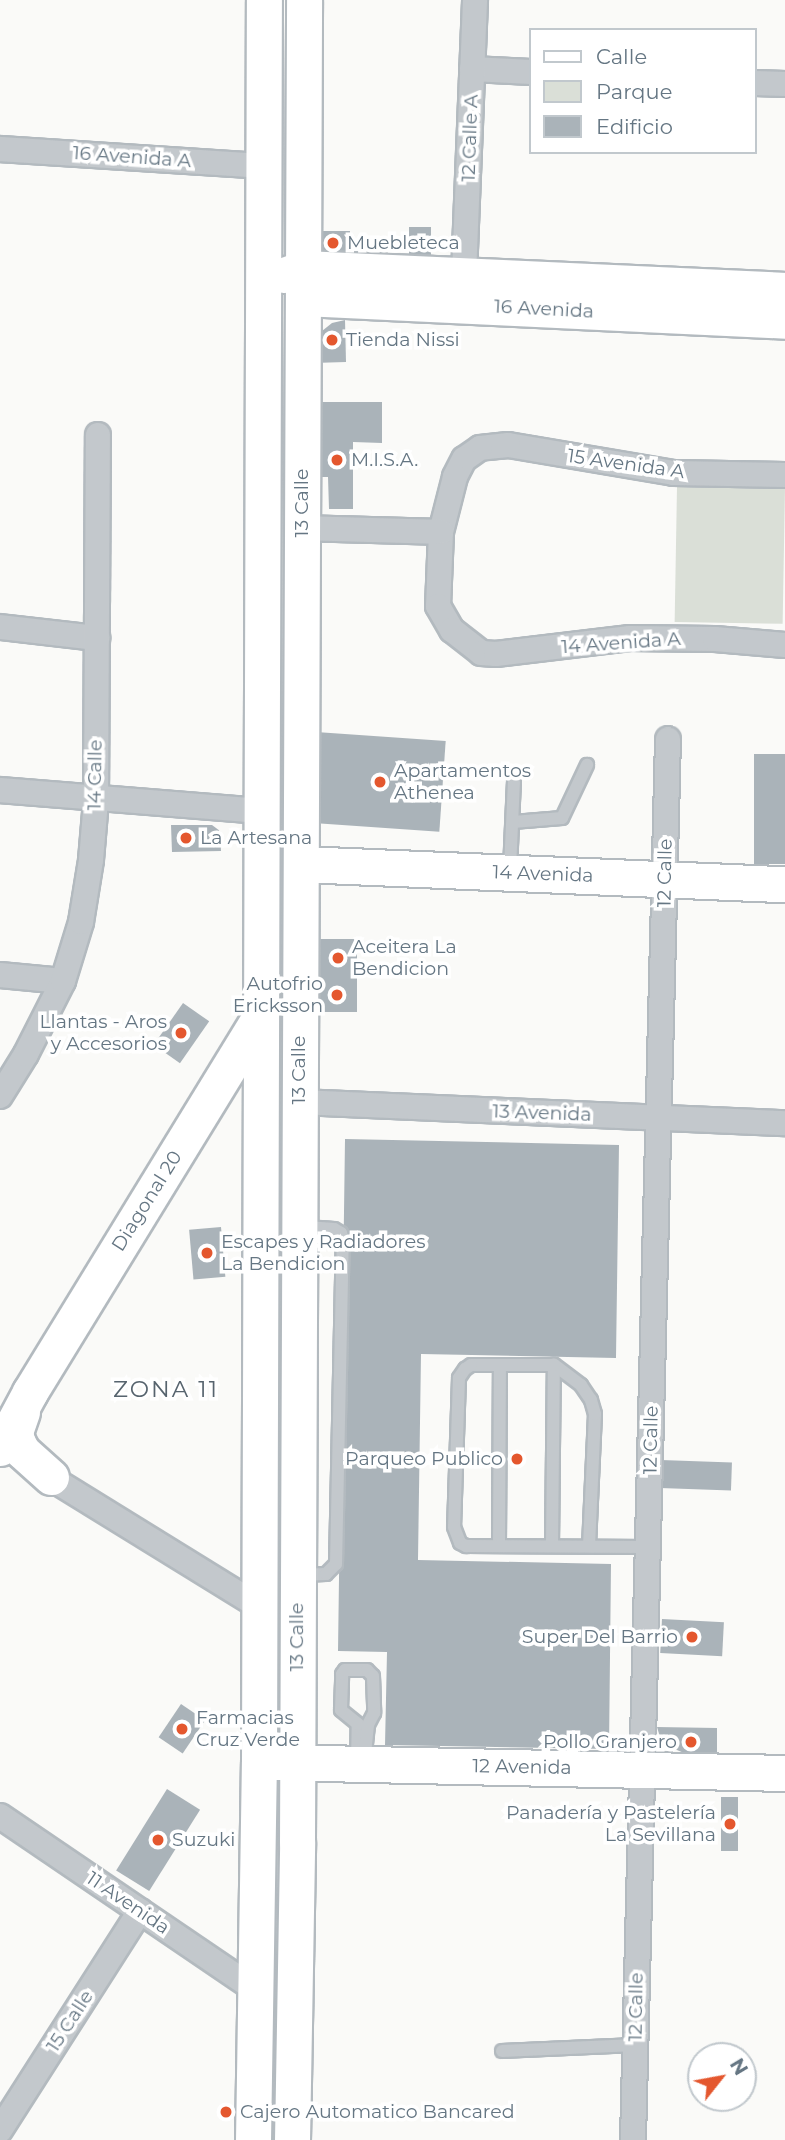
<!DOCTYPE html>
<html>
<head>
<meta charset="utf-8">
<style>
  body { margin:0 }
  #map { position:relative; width:785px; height:2140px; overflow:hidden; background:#fafaf8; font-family:Montserrat,sans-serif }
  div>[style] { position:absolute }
  .green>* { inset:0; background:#dadfd7; transform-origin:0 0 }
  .building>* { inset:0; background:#aab3b9; transform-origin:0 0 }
  .roads { filter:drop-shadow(2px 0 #b3babf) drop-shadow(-2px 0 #b3babf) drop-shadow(0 2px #b3babf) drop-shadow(0 -2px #b3babf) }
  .lane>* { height:12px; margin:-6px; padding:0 6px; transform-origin:6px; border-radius:6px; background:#c3c8cc }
  .street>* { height:24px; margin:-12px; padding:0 12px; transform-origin:12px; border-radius:12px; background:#c3c8cc }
  .secondary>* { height:35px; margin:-17.5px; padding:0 17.5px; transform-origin:17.5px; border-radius:17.5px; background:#fff }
  .dots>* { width:19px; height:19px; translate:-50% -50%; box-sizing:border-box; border:4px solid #fff; border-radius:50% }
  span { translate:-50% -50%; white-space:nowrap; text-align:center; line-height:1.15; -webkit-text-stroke:7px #fff; paint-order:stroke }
  .street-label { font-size:19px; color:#657683 }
  .poi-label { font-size:19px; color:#657683 }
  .left { translate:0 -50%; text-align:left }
  .right { translate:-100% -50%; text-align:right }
  .quarter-label { font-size:23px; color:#57646e; letter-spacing:2px }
  .legend { position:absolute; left:529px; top:28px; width:228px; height:126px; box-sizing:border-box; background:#fff; border:2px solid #c1c8cd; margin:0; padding:9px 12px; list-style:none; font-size:21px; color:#657683 }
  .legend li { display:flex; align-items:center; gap:14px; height:35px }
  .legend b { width:35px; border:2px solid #c1c8cd }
  .north { position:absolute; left:687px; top:2042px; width:70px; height:70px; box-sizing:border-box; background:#fff; border:2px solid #c1c8cd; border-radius:50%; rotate:59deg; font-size:19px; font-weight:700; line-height:28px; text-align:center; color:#657683 }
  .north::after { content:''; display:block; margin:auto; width:24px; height:32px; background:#e4572e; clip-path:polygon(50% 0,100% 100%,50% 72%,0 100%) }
</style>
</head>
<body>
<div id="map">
  <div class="green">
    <i style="left:677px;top:487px;width:108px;height:135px;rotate:1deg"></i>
  </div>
  <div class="building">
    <i style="left:431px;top:227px;width:32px;height:22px;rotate:90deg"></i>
    <i style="clip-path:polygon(313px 231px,350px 231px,350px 258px,327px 253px,317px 246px)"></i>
    <i style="clip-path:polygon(345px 320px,346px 362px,313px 363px,312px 350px,322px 331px,332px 323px)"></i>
    <i style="clip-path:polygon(322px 402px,382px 402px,382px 443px,353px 442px,353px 509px,329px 509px,328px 477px,322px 477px)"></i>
    <i style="left:316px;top:732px;width:130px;height:91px;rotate:4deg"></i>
    <i style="left:754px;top:754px;width:31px;height:110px"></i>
    <i style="clip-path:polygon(171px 825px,212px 825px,220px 831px,221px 851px,172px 852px)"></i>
    <i style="left:318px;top:939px;width:39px;height:73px"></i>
    <i style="left:183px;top:1003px;width:32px;height:51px;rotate:35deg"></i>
    <i style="clip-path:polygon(345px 1139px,619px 1145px,616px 1358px,421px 1354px,418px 1560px,611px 1564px,609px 1749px,385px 1745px,387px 1652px,338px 1651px)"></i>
    <i style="left:221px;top:1227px;width:50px;height:32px;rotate:85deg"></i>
    <i style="left:661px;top:1460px;width:71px;height:28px;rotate:2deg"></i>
    <i style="left:662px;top:1619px;width:62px;height:34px;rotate:3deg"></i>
    <i style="left:181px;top:1704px;width:29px;height:40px;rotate:34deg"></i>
    <i style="clip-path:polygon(657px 1727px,717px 1728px,717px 1759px,698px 1759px,670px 1747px,660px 1737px)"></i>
    <i style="left:167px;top:1789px;width:39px;height:96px;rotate:32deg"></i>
    <i style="left:721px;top:1797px;width:17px;height:54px"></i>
  </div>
  <div class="roads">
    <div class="lane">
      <i style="left:513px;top:822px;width:49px;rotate:-4.7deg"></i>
      <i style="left:562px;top:818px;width:59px;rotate:-64.7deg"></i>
      <i style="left:510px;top:869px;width:87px;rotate:-87.4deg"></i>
      <i style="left:499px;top:1544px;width:178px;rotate:-89.7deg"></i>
      <i style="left:552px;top:1545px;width:180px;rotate:-89.4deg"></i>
      <i style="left:589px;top:1546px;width:132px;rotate:-87.4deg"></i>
      <i style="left:595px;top:1414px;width:15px;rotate:-106deg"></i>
      <i style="left:591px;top:1400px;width:18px;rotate:-124deg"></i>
      <i style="left:581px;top:1385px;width:34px;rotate:-143deg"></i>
      <i style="left:554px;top:1365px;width:83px;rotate:180deg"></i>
      <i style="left:471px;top:1365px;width:7px;rotate:146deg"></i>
      <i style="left:465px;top:1369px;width:11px;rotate:124deg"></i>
      <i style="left:459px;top:1378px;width:149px;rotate:91.9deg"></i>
      <i style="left:454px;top:1527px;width:17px;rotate:69deg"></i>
      <i style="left:460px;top:1543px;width:7px;rotate:27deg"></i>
      <i style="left:466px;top:1546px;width:182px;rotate:0.3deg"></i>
      <i style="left:299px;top:1575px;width:27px;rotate:-2deg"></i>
      <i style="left:326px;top:1574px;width:14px;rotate:-45deg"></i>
      <i style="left:336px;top:1564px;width:323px;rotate:-88.8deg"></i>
      <i style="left:343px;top:1241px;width:8px;rotate:-104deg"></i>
      <i style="left:341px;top:1233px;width:8px;rotate:-150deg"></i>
      <i style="left:334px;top:1229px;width:31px;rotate:-176deg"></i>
      <i style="left:357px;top:1763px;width:39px;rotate:-89deg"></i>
      <i style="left:358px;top:1724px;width:22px;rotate:-141deg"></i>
      <i style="left:341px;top:1710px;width:36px;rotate:-88deg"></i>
      <i style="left:342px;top:1674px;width:5px;rotate:-53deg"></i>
      <i style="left:345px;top:1670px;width:22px"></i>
      <i style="left:367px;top:1670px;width:8px;rotate:45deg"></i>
      <i style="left:373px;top:1676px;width:37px;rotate:88deg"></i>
      <i style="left:374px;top:1713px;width:13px;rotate:117deg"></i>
      <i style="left:368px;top:1725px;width:38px;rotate:96deg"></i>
      <i style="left:502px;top:2051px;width:133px;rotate:-2.6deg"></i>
    </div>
    <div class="street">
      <i style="left:472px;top:69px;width:59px;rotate:2.9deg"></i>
      <i style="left:755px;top:83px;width:30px;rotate:2deg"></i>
      <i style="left:0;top:149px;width:265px;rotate:3.7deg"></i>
      <i style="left:464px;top:275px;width:275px;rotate:-87.7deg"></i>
      <i style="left:785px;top:475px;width:111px;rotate:-179deg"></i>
      <i style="left:674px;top:473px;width:168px;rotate:-170.4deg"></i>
      <i style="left:508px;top:445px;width:28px;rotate:174deg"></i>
      <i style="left:480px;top:448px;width:19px;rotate:145deg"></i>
      <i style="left:464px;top:459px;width:20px;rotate:117deg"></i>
      <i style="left:455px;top:477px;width:57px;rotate:104.3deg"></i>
      <i style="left:441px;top:532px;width:74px;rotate:92.3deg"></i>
      <i style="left:438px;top:606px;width:28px;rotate:60deg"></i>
      <i style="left:452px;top:630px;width:37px;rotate:38deg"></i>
      <i style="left:481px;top:653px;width:15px;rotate:4deg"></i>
      <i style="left:496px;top:654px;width:135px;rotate:-6.8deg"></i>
      <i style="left:630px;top:638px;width:85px;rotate:0.7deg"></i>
      <i style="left:715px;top:639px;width:70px;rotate:4.9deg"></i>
      <i style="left:302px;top:528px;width:139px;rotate:1.6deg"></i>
      <i style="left:0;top:627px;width:98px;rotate:6.5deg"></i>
      <i style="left:0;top:790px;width:262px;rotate:4.6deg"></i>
      <i style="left:0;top:975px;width:63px;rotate:5.4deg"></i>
      <i style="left:0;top:1096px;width:49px;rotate:-58.2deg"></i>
      <i style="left:26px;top:1054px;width:82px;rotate:-63.1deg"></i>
      <i style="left:63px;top:981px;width:62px;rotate:-73deg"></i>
      <i style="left:81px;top:922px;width:63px;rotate:-80.8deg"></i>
      <i style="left:91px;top:860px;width:60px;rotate:-85.2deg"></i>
      <i style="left:96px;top:800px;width:365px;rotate:-89.7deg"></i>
      <i style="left:300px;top:1102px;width:485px;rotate:2.5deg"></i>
      <i style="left:38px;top:1470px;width:259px;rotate:31.7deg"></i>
      <i style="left:0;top:1816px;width:310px;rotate:34.2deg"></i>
      <i style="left:0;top:2130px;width:260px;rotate:-57.4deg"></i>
      <i style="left:633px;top:2140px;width:1401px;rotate:-88.57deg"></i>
    </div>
    <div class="secondary">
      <i style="left:284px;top:275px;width:20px;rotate:-20deg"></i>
      <i style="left:303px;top:268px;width:483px;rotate:2.6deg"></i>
      <i style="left:303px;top:298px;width:483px;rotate:2.7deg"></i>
      <i style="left:301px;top:864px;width:484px;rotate:2.4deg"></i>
      <i style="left:22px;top:1412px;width:21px;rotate:109deg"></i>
      <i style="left:15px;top:1432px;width:9px;rotate:77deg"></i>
      <i style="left:17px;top:1441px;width:11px;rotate:63deg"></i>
      <i style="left:22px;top:1451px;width:39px;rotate:42deg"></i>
      <i style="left:0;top:1448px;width:64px;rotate:-61.8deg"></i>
      <i style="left:30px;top:1392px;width:440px;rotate:-58.5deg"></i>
      <i style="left:274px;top:1762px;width:511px;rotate:1.23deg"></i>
      <i style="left:253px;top:2140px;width:378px;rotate:-89.1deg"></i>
      <i style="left:259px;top:1762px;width:1762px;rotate:-89.84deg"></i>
      <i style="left:292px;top:2140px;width:298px;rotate:-89deg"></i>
      <i style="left:297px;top:1842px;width:1842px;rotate:-89.78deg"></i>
    </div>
  </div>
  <div class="dots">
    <i style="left:333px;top:243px;background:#e4572e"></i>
    <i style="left:332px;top:340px;background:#e4572e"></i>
    <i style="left:337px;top:460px;background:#e4572e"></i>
    <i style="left:380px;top:782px;background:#e4572e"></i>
    <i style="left:186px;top:838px;background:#e4572e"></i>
    <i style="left:338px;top:958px;background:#e4572e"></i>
    <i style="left:337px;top:995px;background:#e4572e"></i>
    <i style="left:181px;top:1033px;background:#e4572e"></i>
    <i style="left:207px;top:1253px;background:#e4572e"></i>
    <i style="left:517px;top:1459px;background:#e4572e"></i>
    <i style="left:692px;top:1637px;background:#e4572e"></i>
    <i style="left:182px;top:1729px;background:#e4572e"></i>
    <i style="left:691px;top:1742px;background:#e4572e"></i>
    <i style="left:730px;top:1824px;background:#e4572e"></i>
    <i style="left:158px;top:1840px;background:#e4572e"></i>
    <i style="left:226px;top:2112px;background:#e4572e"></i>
  </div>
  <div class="street-label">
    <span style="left:470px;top:138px;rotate:-88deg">12 Calle A</span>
    <span style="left:132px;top:157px;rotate:4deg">16 Avenida A</span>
    <span style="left:544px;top:309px;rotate:3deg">16 Avenida</span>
    <span style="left:626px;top:464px;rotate:8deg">15 Avenida A</span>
    <span style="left:302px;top:503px;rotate:-90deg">13 Calle</span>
    <span style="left:621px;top:643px;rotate:-4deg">14 Avenida A</span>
    <span style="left:95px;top:775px;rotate:-89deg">14 Calle</span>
    <span style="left:665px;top:873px;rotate:-89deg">12 Calle</span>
    <span style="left:543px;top:874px;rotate:2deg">14 Avenida</span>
    <span style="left:299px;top:1070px;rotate:-90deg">13 Calle</span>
    <span style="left:542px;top:1113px;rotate:2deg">13 Avenida</span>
    <span style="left:147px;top:1201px;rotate:-58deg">Diagonal 20</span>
    <span style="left:651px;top:1440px;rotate:-89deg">12 Calle</span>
    <span style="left:297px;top:1637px;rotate:-90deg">13 Calle</span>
    <span style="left:522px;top:1767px;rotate:1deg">12 Avenida</span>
    <span style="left:128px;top:1903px;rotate:34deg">11 Avenida</span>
    <span style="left:636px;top:2007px;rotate:-89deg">12 Calle</span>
    <span style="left:70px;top:2021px;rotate:-57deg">15 Calle</span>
  </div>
  <div class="poi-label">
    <span class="left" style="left:347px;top:243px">Muebleteca</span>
    <span class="left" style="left:346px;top:340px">Tienda Nissi</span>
    <span class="left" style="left:351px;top:460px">M.I.S.A.</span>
    <span class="left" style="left:394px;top:782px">Apartamentos<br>Athenea</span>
    <span class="left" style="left:200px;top:838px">La Artesana</span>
    <span class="left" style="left:352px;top:958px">Aceitera La<br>Bendicion</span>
    <span class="right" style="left:323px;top:995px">Autofrio<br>Ericksson</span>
    <span class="right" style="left:167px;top:1033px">Llantas - Aros<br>y Accesorios</span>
    <span class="left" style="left:221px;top:1253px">Escapes y Radiadores<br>La Bendicion</span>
    <span class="right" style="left:503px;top:1459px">Parqueo Publico</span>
    <span class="right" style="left:678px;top:1637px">Super Del Barrio</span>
    <span class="left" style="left:196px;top:1729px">Farmacias<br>Cruz Verde</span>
    <span class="right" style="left:677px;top:1742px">Pollo Granjero</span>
    <span class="right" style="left:716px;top:1824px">Panadería y Pastelería<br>La Sevillana</span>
    <span class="left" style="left:172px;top:1840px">Suzuki</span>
    <span class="left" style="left:240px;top:2112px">Cajero Automatico Bancared</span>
  </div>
  <div class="quarter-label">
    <span style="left:166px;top:1389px">ZONA 11</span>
  </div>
  <ul class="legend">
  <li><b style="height:9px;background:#fff"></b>Calle</li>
  <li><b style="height:19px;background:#dadfd7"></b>Parque</li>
  <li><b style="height:19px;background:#aab3b9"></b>Edificio</li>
  </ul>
  <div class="north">N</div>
</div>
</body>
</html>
